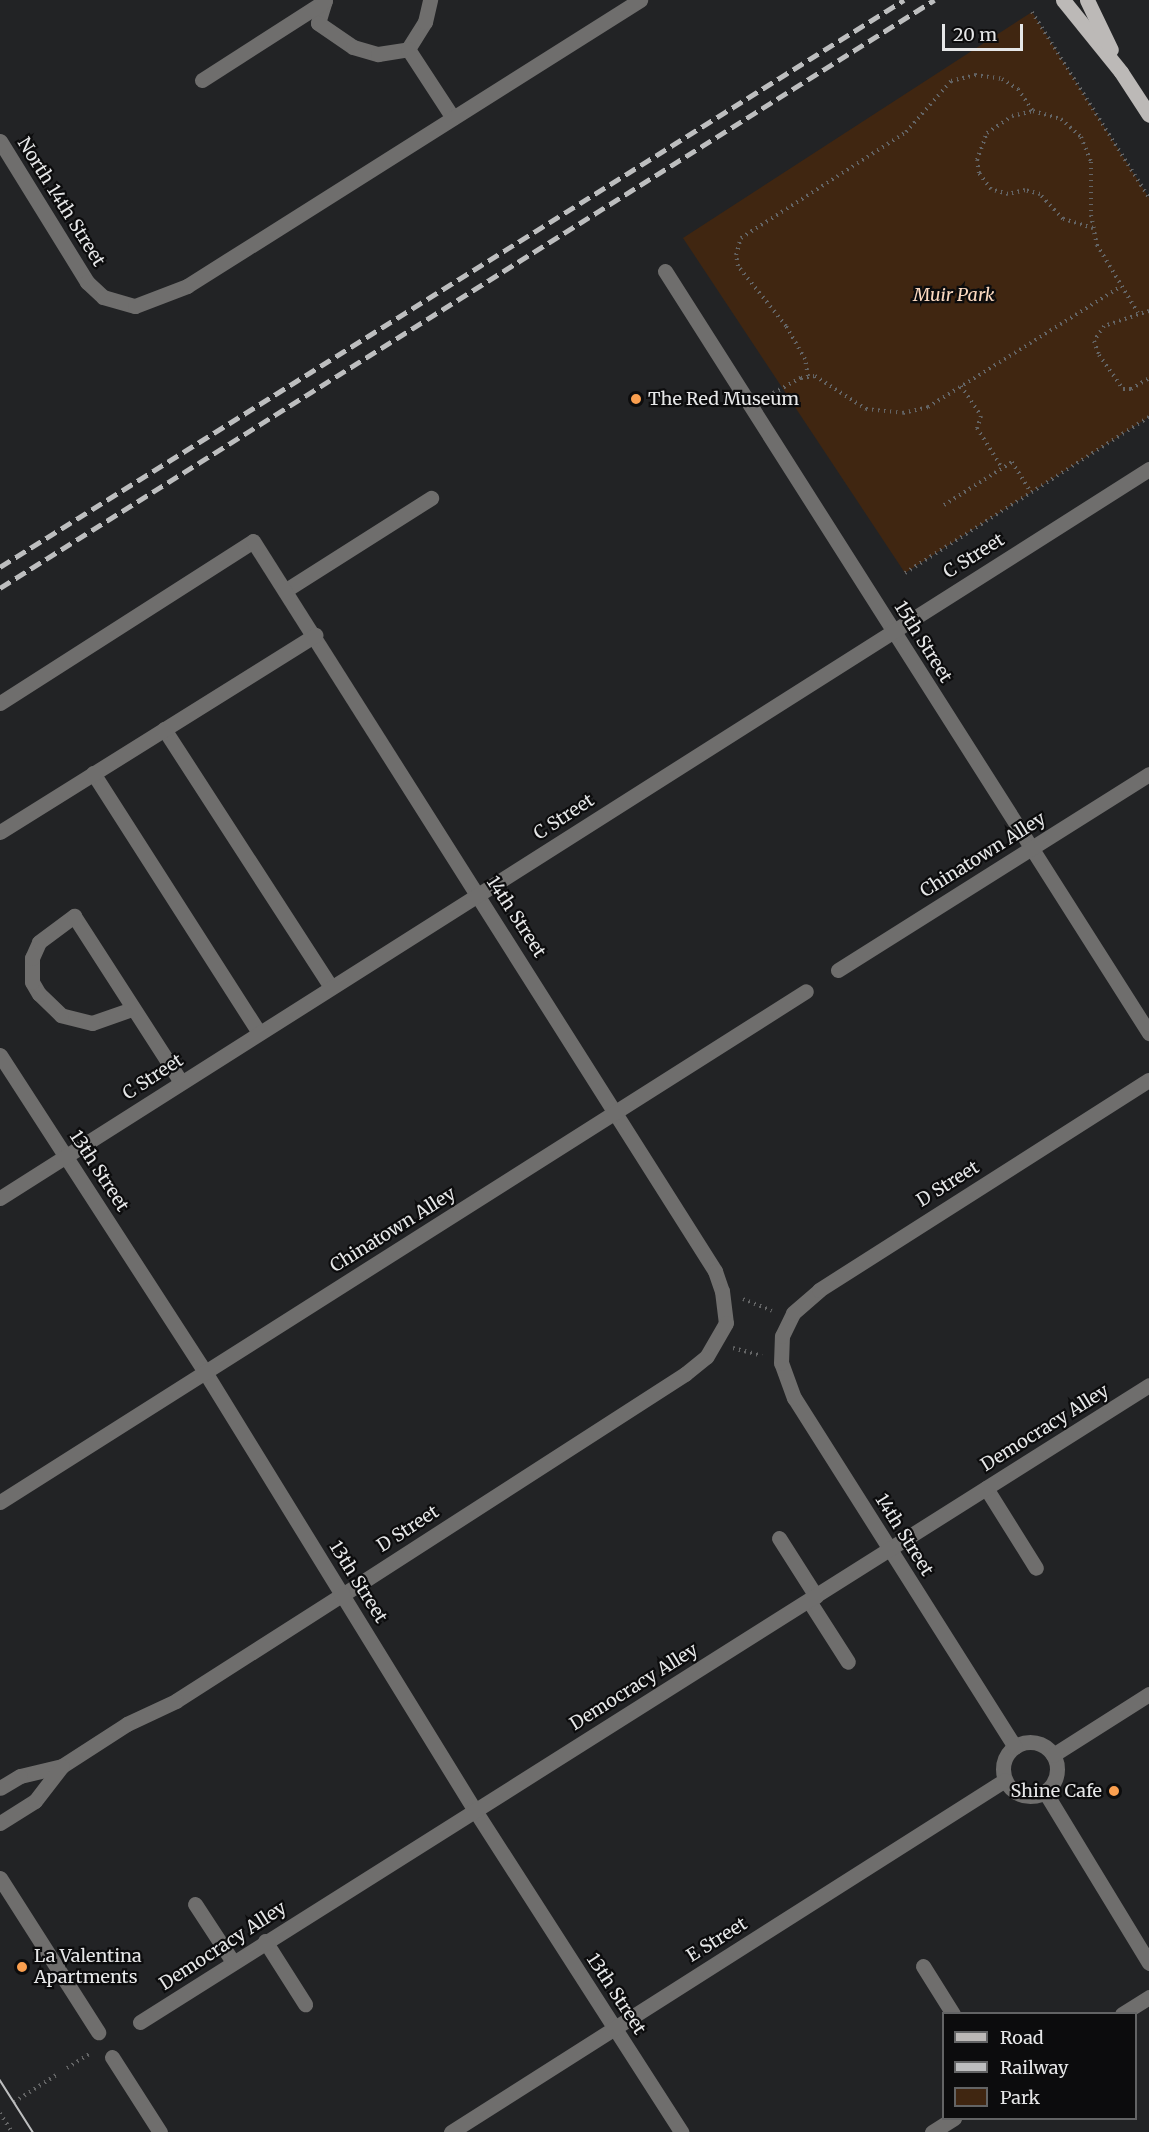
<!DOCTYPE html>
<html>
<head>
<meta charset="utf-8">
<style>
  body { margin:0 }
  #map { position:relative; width:1149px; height:2132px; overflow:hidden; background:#222325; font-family:Merriweather,serif }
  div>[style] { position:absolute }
  .green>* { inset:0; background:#402611 }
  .path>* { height:4px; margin-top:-2px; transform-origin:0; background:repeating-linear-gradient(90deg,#646566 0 1.5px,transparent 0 6px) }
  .minor>* { height:15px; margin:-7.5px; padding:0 7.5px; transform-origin:7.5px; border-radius:7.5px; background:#6f6e6d }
  .minor>.ring { margin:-7.5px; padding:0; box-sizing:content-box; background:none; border:15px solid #6f6e6d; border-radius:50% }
  .major>* { height:15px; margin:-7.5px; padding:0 7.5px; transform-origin:7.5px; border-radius:7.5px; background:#bcb9b7 }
  .tram>* { height:1.5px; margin:-0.75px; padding:0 0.75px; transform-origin:0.75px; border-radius:0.75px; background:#bdbebf }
  .rail>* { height:4.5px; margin-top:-2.25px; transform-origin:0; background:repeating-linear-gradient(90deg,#bdbebf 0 12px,transparent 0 18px) }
  .dots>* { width:16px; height:16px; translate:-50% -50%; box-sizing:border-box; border:3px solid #0c0c0d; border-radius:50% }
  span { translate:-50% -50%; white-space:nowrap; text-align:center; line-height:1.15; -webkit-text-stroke:4.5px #0c0c0d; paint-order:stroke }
  .street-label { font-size:18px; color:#e6e7e8 }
  .park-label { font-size:18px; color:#fbd9c0; font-style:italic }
  .poi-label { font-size:18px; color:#e6e7e8 }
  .left { translate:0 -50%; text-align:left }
  .right { translate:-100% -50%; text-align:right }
  .legend { position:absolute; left:942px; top:2012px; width:195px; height:108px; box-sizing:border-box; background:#0c0c0d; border:2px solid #636465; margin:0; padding:8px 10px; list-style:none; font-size:18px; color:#e6e7e8 }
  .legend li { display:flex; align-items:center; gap:12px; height:30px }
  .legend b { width:30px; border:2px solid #636465 }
  .scale { position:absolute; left:942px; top:24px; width:81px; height:27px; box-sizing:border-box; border:3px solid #e6e7e8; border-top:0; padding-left:8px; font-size:18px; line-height:21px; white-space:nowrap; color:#e6e7e8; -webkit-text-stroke:4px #0c0c0d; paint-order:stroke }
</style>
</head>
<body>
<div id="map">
  <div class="green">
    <i style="clip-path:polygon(1032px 12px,1149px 198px,1149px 417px,905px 573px,683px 238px)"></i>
  </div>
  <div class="path">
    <i style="left:1032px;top:12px;width:220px;rotate:57.8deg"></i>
    <i style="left:1093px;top:228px;width:31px;rotate:-163deg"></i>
    <i style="left:1063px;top:219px;width:34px;rotate:-133deg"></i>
    <i style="left:1040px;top:194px;width:16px;rotate:-165deg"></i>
    <i style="left:1025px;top:190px;width:17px;rotate:167deg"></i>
    <i style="left:1008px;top:194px;width:18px;rotate:-164deg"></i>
    <i style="left:991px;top:189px;width:20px;rotate:-127deg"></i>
    <i style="left:979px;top:173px;width:13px;rotate:-99deg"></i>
    <i style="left:977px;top:160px;width:29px;rotate:-70deg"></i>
    <i style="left:987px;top:133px;width:30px;rotate:-34deg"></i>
    <i style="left:1012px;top:116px;width:22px;rotate:-13deg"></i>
    <i style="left:1033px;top:111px;width:29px;rotate:16deg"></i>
    <i style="left:1061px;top:119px;width:27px;rotate:42deg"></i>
    <i style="left:1081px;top:137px;width:27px;rotate:68deg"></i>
    <i style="left:1091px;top:162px;width:53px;rotate:90deg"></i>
    <i style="left:1091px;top:215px;width:31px;rotate:79deg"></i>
    <i style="left:1097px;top:245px;width:79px;rotate:58.9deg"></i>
    <i style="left:1149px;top:311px;width:47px;rotate:161.6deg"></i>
    <i style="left:1104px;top:326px;width:18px;rotate:124deg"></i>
    <i style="left:1094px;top:341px;width:15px;rotate:70deg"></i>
    <i style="left:1099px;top:355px;width:42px;rotate:54.8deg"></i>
    <i style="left:1123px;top:389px;width:8px"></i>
    <i style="left:1131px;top:389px;width:21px;rotate:-31deg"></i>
    <i style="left:808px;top:376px;width:17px;rotate:-100deg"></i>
    <i style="left:805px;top:359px;width:38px;rotate:-120deg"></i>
    <i style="left:786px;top:326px;width:77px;rotate:-128.7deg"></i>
    <i style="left:738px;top:266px;width:11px;rotate:-100deg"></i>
    <i style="left:736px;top:255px;width:18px;rotate:-74deg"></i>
    <i style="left:741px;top:238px;width:196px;rotate:-32.7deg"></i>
    <i style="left:906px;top:132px;width:68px;rotate:-48.6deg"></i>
    <i style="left:951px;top:81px;width:25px;rotate:-14deg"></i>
    <i style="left:975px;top:75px;width:27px;rotate:8deg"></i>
    <i style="left:1002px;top:79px;width:19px;rotate:32deg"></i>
    <i style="left:1018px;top:89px;width:27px;rotate:56deg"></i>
    <i style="left:961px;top:386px;width:36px;rotate:56deg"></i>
    <i style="left:981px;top:416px;width:13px;rotate:108deg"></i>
    <i style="left:977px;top:428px;width:47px;rotate:58deg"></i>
    <i style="left:768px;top:396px;width:38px;rotate:-29deg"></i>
    <i style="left:801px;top:378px;width:14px;rotate:-8deg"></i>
    <i style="left:815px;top:376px;width:61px;rotate:32.9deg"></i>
    <i style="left:866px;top:409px;width:37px;rotate:6deg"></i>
    <i style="left:903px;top:413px;width:26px;rotate:-13deg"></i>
    <i style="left:928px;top:407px;width:226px;rotate:-32deg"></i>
    <i style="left:944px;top:505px;width:80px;rotate:-32.3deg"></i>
    <i style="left:1012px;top:462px;width:36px;rotate:58deg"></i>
    <i style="left:905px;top:573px;width:290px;rotate:-32.6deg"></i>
    <i style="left:743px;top:1299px;width:31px;rotate:22deg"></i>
    <i style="left:733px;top:1348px;width:30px;rotate:15deg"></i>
    <i style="left:67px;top:2068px;width:28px;rotate:-32deg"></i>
    <i style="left:14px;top:2102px;width:52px;rotate:-32.5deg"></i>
    <i style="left:0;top:2113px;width:22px;rotate:58deg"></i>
  </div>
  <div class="minor">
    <i style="left:325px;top:0;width:24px;rotate:107deg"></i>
    <i style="left:318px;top:23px;width:42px;rotate:34.4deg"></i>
    <i style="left:353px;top:47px;width:26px;rotate:16deg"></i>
    <i style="left:378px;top:54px;width:30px;rotate:-9deg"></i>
    <i style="left:408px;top:49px;width:32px;rotate:-58deg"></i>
    <i style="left:425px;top:22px;width:23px;rotate:-77deg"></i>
    <i style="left:408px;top:49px;width:82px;rotate:56.9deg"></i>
    <i style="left:202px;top:80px;width:146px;rotate:-32.7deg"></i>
    <i style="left:0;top:141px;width:166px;rotate:58.3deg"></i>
    <i style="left:87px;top:282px;width:22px;rotate:43deg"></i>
    <i style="left:103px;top:297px;width:33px;rotate:16deg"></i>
    <i style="left:135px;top:306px;width:56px;rotate:-21deg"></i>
    <i style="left:187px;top:286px;width:536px;rotate:-32.27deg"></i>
    <i style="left:665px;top:271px;width:903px;rotate:57.58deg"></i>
    <i style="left:286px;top:590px;width:172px;rotate:-32.4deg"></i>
    <i style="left:0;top:703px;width:300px;rotate:-32.6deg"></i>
    <i style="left:253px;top:541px;width:864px;rotate:57.67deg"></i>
    <i style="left:715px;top:1271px;width:21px;rotate:71deg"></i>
    <i style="left:722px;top:1291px;width:32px;rotate:83deg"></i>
    <i style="left:726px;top:1323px;width:39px;rotate:120deg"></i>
    <i style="left:706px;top:1357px;width:27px;rotate:141deg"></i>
    <i style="left:685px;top:1374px;width:407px;rotate:147.2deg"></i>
    <i style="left:343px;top:1594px;width:198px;rotate:147.4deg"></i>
    <i style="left:176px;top:1701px;width:54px;rotate:154.9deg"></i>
    <i style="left:127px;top:1724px;width:77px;rotate:147.1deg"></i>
    <i style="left:62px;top:1766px;width:43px;rotate:166.6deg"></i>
    <i style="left:20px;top:1776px;width:23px;rotate:149deg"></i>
    <i style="left:164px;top:729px;width:307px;rotate:57.1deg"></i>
    <i style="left:93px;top:773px;width:308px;rotate:57.4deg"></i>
    <i style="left:0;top:832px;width:372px;rotate:-32deg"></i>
    <i style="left:838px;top:970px;width:368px;rotate:-32.2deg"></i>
    <i style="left:132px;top:1009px;width:42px;rotate:160.7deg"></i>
    <i style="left:92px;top:1023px;width:32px;rotate:-166deg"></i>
    <i style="left:61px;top:1015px;width:30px;rotate:-136deg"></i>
    <i style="left:39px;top:994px;width:14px;rotate:-120deg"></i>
    <i style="left:32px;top:982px;width:24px;rotate:-90deg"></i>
    <i style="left:32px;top:958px;width:17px;rotate:-66deg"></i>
    <i style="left:39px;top:942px;width:44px;rotate:-36.6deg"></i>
    <i style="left:74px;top:916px;width:197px;rotate:57.2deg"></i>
    <i style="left:0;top:1055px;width:378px;rotate:57.1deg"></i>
    <i style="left:205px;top:1372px;width:513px;rotate:58.39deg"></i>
    <i style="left:474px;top:1809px;width:384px;rotate:57.3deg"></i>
    <i style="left:0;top:1198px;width:1361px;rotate:-32.39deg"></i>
    <i style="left:986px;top:1488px;width:94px;rotate:58deg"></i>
    <i style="left:0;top:1502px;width:954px;rotate:-32.37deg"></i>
    <i style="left:779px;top:1538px;width:69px;rotate:57.5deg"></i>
    <i style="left:809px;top:1601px;width:72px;rotate:57.4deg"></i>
    <i class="ring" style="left:1003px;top:1742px;width:39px;height:39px"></i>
    <i style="left:1015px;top:1747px;width:413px;rotate:-122.3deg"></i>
    <i style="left:794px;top:1398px;width:37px;rotate:-110deg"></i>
    <i style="left:781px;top:1363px;width:27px;rotate:-88deg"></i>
    <i style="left:782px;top:1336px;width:25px;rotate:-64deg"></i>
    <i style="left:793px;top:1313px;width:35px;rotate:-41deg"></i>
    <i style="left:819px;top:1290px;width:391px;rotate:-32.5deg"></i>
    <i style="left:1053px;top:1755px;width:114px;rotate:-32.4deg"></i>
    <i style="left:1045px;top:1792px;width:200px;rotate:58.7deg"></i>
    <i style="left:0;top:1823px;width:41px;rotate:-32.2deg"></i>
    <i style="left:35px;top:1801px;width:44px;rotate:-52.4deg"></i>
    <i style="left:0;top:1878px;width:183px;rotate:57.5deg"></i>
    <i style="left:195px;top:1904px;width:69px;rotate:56.8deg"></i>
    <i style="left:265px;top:1941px;width:75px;rotate:57.6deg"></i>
    <i style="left:923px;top:1966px;width:57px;rotate:58deg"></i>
    <i style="left:1122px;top:2014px;width:32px;rotate:-32deg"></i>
    <i style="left:140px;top:2022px;width:1193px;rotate:-32.26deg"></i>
    <i style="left:112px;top:2057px;width:89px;rotate:57.4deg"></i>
    <i style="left:451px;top:2132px;width:656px;rotate:-32.43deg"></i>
    <i style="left:932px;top:2132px;width:26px;rotate:-32deg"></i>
  </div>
  <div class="major">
    <i style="left:1063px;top:0;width:92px;rotate:51.1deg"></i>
    <i style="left:1121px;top:72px;width:51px;rotate:56.9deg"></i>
    <i style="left:1087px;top:0;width:55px;rotate:64.4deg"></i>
  </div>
  <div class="tram">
    <i style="left:0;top:2080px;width:62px;rotate:57.6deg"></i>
  </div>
  <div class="rail">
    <i style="left:0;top:567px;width:1067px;rotate:-32.1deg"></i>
    <i style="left:0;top:588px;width:1104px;rotate:-32.19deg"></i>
  </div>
  <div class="dots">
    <i style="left:636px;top:399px;background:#fa9f4f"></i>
    <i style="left:1114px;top:1791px;background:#fa9f4f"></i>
    <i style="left:22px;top:1967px;background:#fa9f4f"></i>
  </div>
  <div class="street-label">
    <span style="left:61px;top:202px;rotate:58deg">North 14th Street</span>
    <span style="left:974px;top:556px;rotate:-32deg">C Street</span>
    <span style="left:923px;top:642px;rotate:58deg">15th Street</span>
    <span style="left:564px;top:817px;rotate:-33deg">C Street</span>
    <span style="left:983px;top:855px;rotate:-32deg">Chinatown Alley</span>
    <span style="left:516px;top:917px;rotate:57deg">14th Street</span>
    <span style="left:153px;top:1077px;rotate:-33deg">C Street</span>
    <span style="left:99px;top:1171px;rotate:57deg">13th Street</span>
    <span style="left:948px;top:1184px;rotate:-32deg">D Street</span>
    <span style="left:393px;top:1230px;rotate:-32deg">Chinatown Alley</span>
    <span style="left:1045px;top:1428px;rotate:-32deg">Democracy Alley</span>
    <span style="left:408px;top:1529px;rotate:-33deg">D Street</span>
    <span style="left:904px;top:1535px;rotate:58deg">14th Street</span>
    <span style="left:358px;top:1582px;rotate:58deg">13th Street</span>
    <span style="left:634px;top:1687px;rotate:-32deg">Democracy Alley</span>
    <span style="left:717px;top:1940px;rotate:-32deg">E Street</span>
    <span style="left:223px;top:1946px;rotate:-33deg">Democracy Alley</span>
    <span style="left:616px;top:1994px;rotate:57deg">13th Street</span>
  </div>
  <div class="park-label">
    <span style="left:954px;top:295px">Muir Park</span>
  </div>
  <div class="poi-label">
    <span class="left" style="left:648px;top:399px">The Red Museum</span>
    <span class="right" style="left:1102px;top:1791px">Shine Cafe</span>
    <span class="left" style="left:34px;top:1967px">La Valentina<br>Apartments</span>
  </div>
  <ul class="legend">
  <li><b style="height:8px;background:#bcb9b7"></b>Road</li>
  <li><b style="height:8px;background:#bdbebf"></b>Railway</li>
  <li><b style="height:16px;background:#402611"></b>Park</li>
  </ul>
  <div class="scale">20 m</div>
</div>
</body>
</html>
